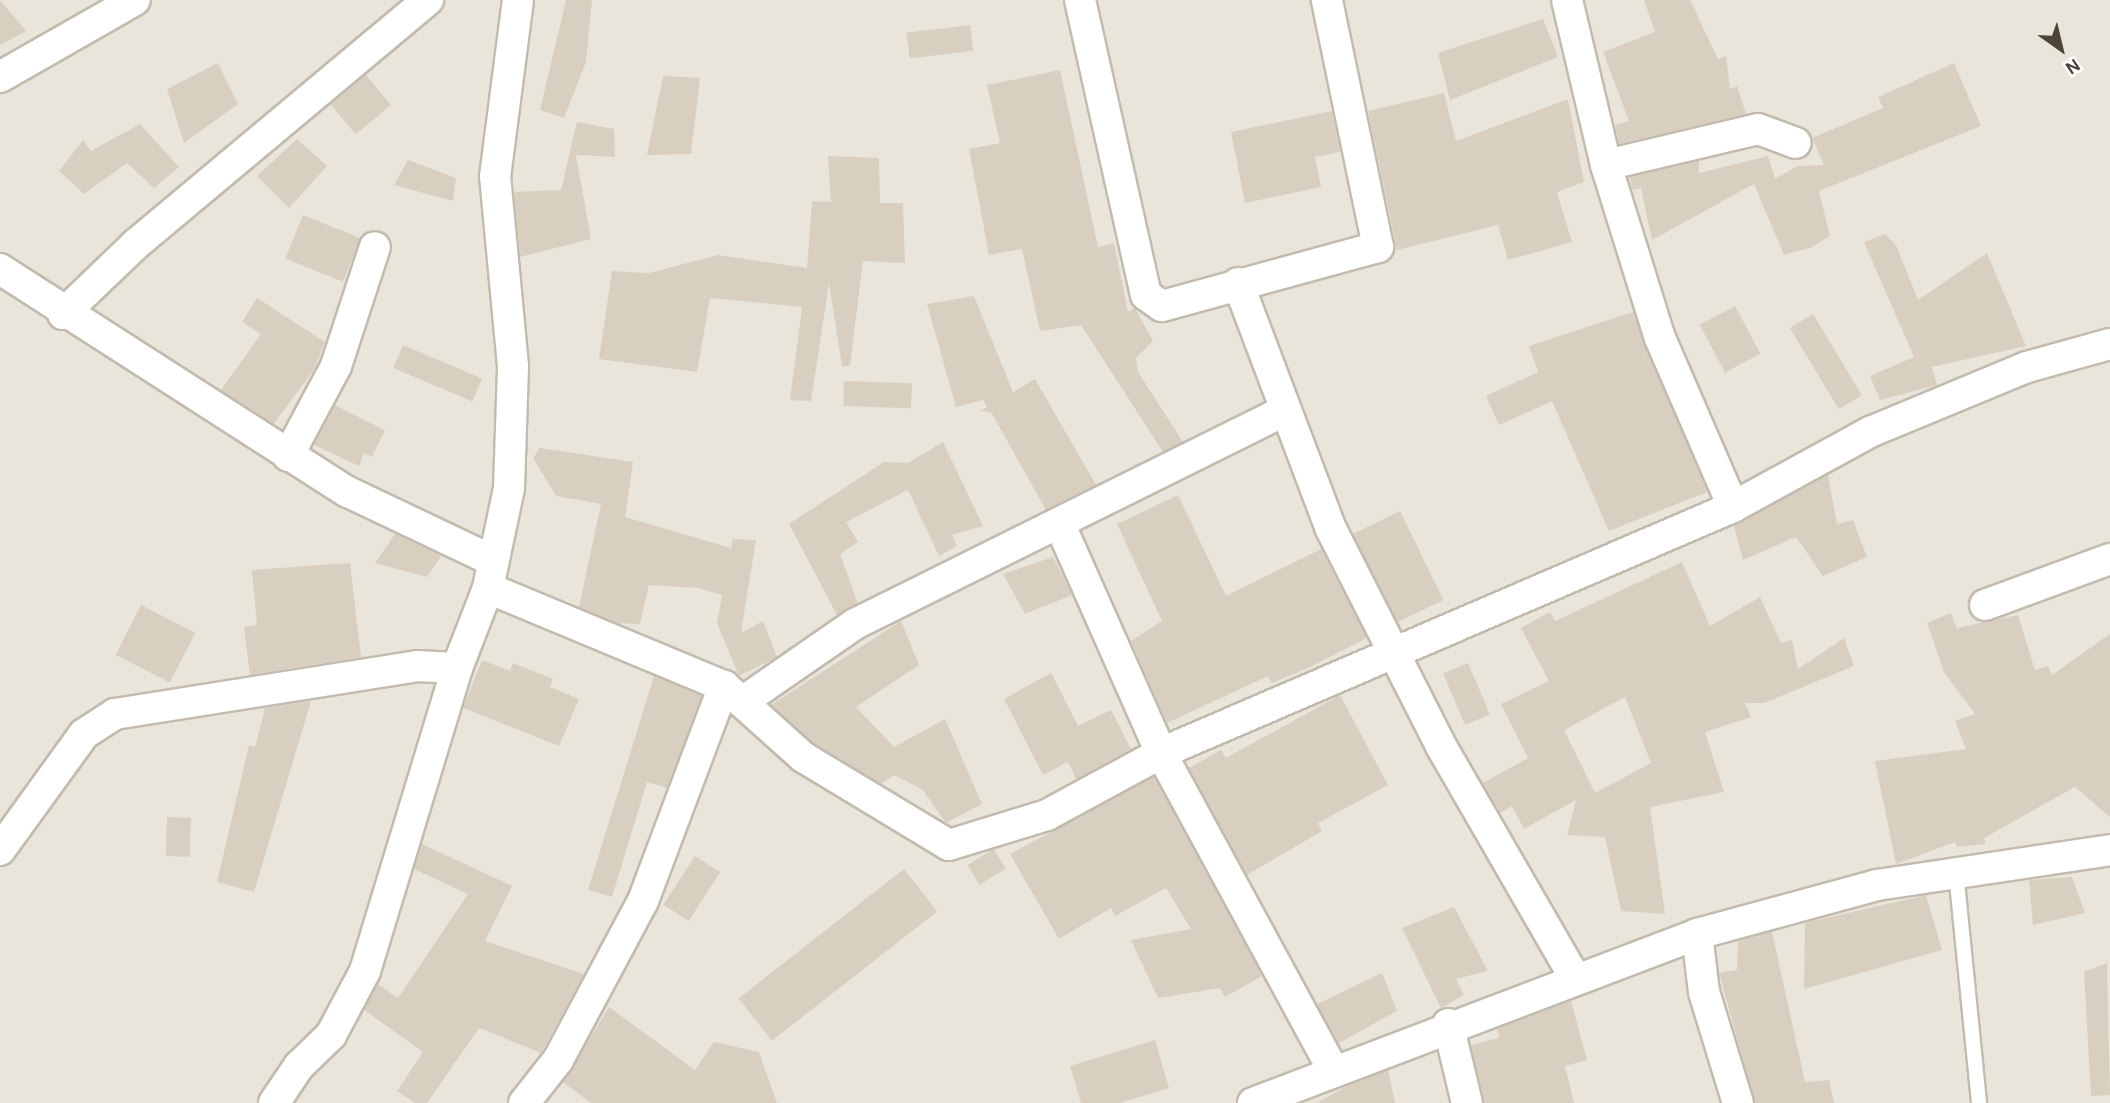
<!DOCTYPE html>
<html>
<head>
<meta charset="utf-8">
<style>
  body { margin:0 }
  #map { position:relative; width:2110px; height:1103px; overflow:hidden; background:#f6f3ec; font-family:Karla,sans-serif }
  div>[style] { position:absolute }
  .residential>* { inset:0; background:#eae5da; transform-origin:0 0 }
  .building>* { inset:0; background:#d8cfc1; transform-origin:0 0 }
  .roads { filter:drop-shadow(2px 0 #c2bbae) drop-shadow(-2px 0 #c2bbae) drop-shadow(0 2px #c2bbae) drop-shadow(0 -2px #c2bbae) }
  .lane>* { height:14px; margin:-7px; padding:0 7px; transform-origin:7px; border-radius:7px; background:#fff }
  .street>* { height:30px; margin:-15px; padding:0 15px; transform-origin:15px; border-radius:15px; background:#fff }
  span { translate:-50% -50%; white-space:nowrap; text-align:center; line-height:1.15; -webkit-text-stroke:7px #fff; paint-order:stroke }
  .north { position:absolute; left:2026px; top:14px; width:70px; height:70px; -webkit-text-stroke:5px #fff; paint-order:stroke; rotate:146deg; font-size:19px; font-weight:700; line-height:28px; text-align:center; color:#4b4439 }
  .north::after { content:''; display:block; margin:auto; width:24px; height:32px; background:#4b4439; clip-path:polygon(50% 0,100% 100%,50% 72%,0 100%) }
</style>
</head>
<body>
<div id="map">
  <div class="residential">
    <i style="left:0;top:0;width:2110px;height:1103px"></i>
  </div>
  <div class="building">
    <i style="clip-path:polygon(0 0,26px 31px,0 45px)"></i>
    <i style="clip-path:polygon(566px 0,592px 0,586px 62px,564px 118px,540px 110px)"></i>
    <i style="clip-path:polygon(1644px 0,1690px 0,1718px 59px,1726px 56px,1730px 89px,1737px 86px,1746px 114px,1619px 144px,1615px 125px,1629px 121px,1603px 52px,1655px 32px)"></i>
    <i style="clip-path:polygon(1543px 19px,1558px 57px,1450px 100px,1438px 53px)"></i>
    <i style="left:970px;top:25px;width:26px;height:64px;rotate:83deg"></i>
    <i style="clip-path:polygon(218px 63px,238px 104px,184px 143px,167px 89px)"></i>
    <i style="clip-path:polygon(1954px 63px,1981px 126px,1819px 191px,1830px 236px,1812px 247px,1784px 255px,1754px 184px,1652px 240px,1641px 188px,1632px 190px,1630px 177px,1699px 161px,1699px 173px,1768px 156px,1775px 179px,1797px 166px,1824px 165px,1812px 138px,1883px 108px,1878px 97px)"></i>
    <i style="clip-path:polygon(1060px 70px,1098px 247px,1114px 243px,1128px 312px,1135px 308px,1153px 341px,1136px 358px,1138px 372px,1183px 442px,1163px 452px,1081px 325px,1040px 331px,1022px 249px,989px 255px,969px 149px,1000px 143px,987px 85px)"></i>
    <i style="left:366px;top:75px;width:39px;height:46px;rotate:50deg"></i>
    <i style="clip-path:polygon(663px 76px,700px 78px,691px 154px,647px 155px)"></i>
    <i style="clip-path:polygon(1444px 93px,1456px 141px,1568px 99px,1584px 182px,1557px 192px,1572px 242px,1508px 260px,1498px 225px,1397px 250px,1368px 111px)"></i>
    <i style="clip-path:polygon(1332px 111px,1340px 152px,1315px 157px,1321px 187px,1245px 203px,1231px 132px)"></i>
    <i style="clip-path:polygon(577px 122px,614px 129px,615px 157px,576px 155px,591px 239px,520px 257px,514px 192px,561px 190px)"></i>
    <i style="clip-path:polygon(140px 124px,179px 167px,154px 188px,127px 163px,84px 194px,59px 171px,83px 140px,91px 151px)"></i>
    <i style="clip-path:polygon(297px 139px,327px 166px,289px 208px,257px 176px)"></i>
    <i style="clip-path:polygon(828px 156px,879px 158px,880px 203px,903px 203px,905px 263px,863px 261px,850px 366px,842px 366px,829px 283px,811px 401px,790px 400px,802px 307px,710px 298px,697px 372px,599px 359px,612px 271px,649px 273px,718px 255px,807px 268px,812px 201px,831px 202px)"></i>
    <i style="clip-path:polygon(408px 160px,456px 178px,453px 201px,394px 185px)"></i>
    <i style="left:303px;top:215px;width:62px;height:47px;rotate:22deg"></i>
    <i style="clip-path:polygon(1885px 234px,1896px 245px,1918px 300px,1987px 253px,2026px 346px,1932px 367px,1937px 385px,1880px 400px,1870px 376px,1914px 357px,1864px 242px)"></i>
    <i style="clip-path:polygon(974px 296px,1013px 392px,1035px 379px,1096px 485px,1046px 510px,991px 412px,979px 411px,987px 407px,983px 400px,956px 407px,927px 304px)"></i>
    <i style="clip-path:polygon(257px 298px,325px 342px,314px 369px,274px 424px,221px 390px,261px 334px,242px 322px)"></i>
    <i style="left:1735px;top:306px;width:54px;height:40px;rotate:62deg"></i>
    <i style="clip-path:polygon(1633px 312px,1707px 492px,1609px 531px,1552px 401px,1499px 425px,1486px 396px,1538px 372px,1529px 346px)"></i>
    <i style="left:1813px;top:314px;width:95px;height:27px;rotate:59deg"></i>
    <i style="left:403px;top:345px;width:86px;height:25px;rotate:23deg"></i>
    <i style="left:844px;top:381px;width:68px;height:25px;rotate:2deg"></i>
    <i style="clip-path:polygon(335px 405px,385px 430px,372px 457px,364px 453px,359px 466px,314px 445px)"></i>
    <i style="clip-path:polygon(943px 442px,983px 526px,952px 535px,957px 546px,939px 556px,908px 490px,846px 522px,858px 542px,840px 554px,858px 603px,837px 615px,789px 524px,884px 462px,908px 463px)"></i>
    <i style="clip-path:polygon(540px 448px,633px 462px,625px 517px,731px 548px,733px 539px,756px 540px,741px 633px,763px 621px,777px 657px,739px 676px,717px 623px,722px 595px,698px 588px,649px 585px,640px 624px,617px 623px,579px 607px,601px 504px,556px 496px,533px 458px)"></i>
    <i style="clip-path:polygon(1828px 475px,1837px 524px,1853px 520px,1867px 557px,1823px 576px,1796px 537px,1743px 560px,1734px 526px)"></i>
    <i style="clip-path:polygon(1178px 495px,1226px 596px,1321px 549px,1367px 638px,1308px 668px,1272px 683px,1268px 676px,1167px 723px,1131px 641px,1162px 621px,1117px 524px)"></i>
    <i style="left:1400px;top:511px;width:99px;height:52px;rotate:64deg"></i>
    <i style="clip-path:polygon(395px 534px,441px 556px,427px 577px,375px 563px)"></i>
    <i style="clip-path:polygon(1053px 557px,1072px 595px,1025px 614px,1003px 574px)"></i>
    <i style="clip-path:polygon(evenodd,1682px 562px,1710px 626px,1760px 597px,1781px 643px,1792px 640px,1798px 669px,1844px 638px,1854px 666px,1764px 703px,1745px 703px,1751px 717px,1705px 732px,1724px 792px,1650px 807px,1665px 914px,1621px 911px,1605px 837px,1567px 835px,1576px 800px,1524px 829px,1512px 806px,1500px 813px,1483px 783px,1528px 758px,1501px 704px,1549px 681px,1521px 628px,1550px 612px,1555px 621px,1682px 562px,1625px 697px,1651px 763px,1595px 793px,1564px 730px,1625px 697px)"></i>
    <i style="clip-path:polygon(350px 563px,361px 657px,250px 675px,244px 627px,257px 625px,252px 570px)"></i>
    <i style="left:141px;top:605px;width:61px;height:56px;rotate:27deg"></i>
    <i style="clip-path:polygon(1951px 613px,1957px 628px,2018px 615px,2035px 670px,2048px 666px,2052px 675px,2110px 634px,2110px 817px,2075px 787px,1984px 838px,1986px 844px,1957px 847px,1955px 842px,1896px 864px,1875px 761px,1966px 749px,1955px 721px,1975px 714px,1944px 672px,1927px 623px)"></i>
    <i style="clip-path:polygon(901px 621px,919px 665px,856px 707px,894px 747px,945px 719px,982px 804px,946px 823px,922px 789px,894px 775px,881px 784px,813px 743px,771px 705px)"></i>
    <i style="clip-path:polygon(482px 660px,510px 671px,513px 663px,553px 679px,550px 687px,579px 699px,559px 746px,463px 708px)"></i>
    <i style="left:1468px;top:663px;width:56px;height:27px;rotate:67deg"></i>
    <i style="clip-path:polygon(1051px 673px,1078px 726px,1111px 710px,1131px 749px,1076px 779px,1068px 762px,1043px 775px,1004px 699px)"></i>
    <i style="clip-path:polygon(654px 676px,702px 696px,667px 788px,647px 782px,612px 897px,588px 890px)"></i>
    <i style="clip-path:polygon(1340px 695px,1388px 785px,1318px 823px,1322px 831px,1247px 875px,1189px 768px,1221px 750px,1226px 758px)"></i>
    <i style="clip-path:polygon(311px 701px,254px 892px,217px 882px,249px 745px,255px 747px,265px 708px)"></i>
    <i style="clip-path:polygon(1154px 777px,1262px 976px,1225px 997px,1220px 988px,1158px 998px,1131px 940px,1191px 929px,1166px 888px,1115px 916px,1111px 908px,1059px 939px,1010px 854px)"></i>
    <i style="left:167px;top:817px;width:24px;height:39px;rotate:2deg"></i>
    <i style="clip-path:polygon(422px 844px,512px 886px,485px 941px,584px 974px,541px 1053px,479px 1028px,427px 1103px,415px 1103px,397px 1091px,423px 1052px,364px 1010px,378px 984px,398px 998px,468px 894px,414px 869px)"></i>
    <i style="left:994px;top:849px;width:23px;height:31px;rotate:59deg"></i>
    <i style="left:695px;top:856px;width:30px;height:58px;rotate:33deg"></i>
    <i style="left:904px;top:869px;width:54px;height:210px;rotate:52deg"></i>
    <i style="clip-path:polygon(2072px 877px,2085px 913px,2033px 925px,2029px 880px)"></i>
    <i style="clip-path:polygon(1926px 895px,1942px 950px,1804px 989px,1805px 923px)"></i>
    <i style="clip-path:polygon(1454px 907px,1488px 971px,1456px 979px,1464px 995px,1441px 1008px,1402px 928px)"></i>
    <i style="clip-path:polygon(1772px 932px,1805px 1082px,1829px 1080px,1834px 1103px,1755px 1103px,1719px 973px,1737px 970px,1738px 941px)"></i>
    <i style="clip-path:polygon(2107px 963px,2110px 1095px,2091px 1096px,2084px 972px)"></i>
    <i style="clip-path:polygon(1382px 973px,1397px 1011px,1339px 1043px,1317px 1004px)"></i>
    <i style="clip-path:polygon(1571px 1001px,1587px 1060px,1565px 1066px,1574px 1103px,1484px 1103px,1471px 1045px,1499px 1038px,1497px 1029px)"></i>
    <i style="clip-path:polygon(609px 1007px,695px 1070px,714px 1042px,759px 1052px,777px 1103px,591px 1103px,563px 1082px)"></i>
    <i style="clip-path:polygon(1155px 1040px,1169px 1088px,1120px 1103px,1081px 1103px,1070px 1066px)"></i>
    <i style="clip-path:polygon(1388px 1070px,1395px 1103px,1317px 1103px,1349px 1085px)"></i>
  </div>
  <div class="roads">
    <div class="lane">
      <i style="left:1956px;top:872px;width:232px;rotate:84.3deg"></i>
    </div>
    <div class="street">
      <i style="left:1080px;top:0;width:302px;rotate:77.4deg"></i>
      <i style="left:1146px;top:295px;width:19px;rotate:35deg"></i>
      <i style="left:1162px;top:306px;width:224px;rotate:-15.3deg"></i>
      <i style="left:1378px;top:247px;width:252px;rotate:-101.7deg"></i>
      <i style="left:1567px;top:0;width:170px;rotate:76.7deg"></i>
      <i style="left:1606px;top:165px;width:181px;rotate:72.7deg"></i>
      <i style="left:1660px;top:338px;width:184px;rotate:66.6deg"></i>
      <i style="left:0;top:77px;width:155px;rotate:-29.7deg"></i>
      <i style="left:1606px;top:165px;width:156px;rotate:-13.3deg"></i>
      <i style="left:1758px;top:129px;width:40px;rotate:20.2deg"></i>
      <i style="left:0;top:269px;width:413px;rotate:32.7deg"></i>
      <i style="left:348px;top:492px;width:161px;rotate:25.4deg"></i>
      <i style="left:1238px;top:283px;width:261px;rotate:69.3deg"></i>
      <i style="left:1330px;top:527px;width:246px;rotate:63.1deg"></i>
      <i style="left:1441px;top:746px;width:268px;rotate:60deg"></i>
      <i style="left:63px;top:314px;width:101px;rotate:-43.8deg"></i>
      <i style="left:136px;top:244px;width:381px;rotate:-39.9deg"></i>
      <i style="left:288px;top:456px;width:102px;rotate:-61.9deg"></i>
      <i style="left:336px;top:366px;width:125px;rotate:-71.9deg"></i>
      <i style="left:1060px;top:525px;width:249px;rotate:66.1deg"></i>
      <i style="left:1161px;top:753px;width:362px;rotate:61.5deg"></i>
      <i style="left:488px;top:588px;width:256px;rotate:22.6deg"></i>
      <i style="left:724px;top:686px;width:106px;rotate:41.9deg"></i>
      <i style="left:803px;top:757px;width:170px;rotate:31.1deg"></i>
      <i style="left:949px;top:845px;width:102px;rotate:-17deg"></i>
      <i style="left:1047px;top:815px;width:130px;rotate:-28.5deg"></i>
      <i style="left:1161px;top:753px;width:623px;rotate:-23.27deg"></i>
      <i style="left:1733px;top:507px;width:156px;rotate:-28.7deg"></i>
      <i style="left:1870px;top:432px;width:170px;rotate:-22.5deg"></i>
      <i style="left:2027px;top:367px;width:86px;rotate:-15.5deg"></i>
      <i style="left:1985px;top:605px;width:133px;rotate:-20.2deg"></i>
      <i style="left:742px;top:702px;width:137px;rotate:-34.6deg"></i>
      <i style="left:855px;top:624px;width:478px;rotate:-26.4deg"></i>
      <i style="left:0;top:850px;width:143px;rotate:-54.1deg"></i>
      <i style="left:84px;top:734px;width:37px;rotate:-33deg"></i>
      <i style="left:115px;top:714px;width:306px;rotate:-9deg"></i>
      <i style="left:417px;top:666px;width:40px;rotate:2.9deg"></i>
      <i style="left:457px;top:668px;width:86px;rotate:-68.8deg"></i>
      <i style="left:488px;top:588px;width:102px;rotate:-78.1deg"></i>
      <i style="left:509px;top:488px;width:122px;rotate:-88.1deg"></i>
      <i style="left:513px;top:366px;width:190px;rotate:-95.4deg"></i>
      <i style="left:495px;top:177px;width:178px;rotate:-82.6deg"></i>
      <i style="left:1697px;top:934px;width:58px;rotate:83.1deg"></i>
      <i style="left:1704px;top:992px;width:116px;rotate:73deg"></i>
      <i style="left:1448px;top:1024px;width:81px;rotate:76.5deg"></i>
      <i style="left:274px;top:1103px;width:45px;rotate:-56deg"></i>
      <i style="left:299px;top:1066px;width:45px;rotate:-44.1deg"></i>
      <i style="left:331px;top:1035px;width:72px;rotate:-62deg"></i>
      <i style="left:365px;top:971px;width:317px;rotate:-73.1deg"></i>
      <i style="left:524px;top:1103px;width:55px;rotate:-51.7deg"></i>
      <i style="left:558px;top:1060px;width:180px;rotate:-61.9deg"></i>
      <i style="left:643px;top:901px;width:230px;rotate:-69.4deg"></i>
      <i style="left:1253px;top:1103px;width:475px;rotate:-20.8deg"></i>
      <i style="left:1697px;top:934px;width:187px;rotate:-15.2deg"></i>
      <i style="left:1877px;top:885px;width:236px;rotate:-8.5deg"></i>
    </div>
  </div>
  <div class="north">N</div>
</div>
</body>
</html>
